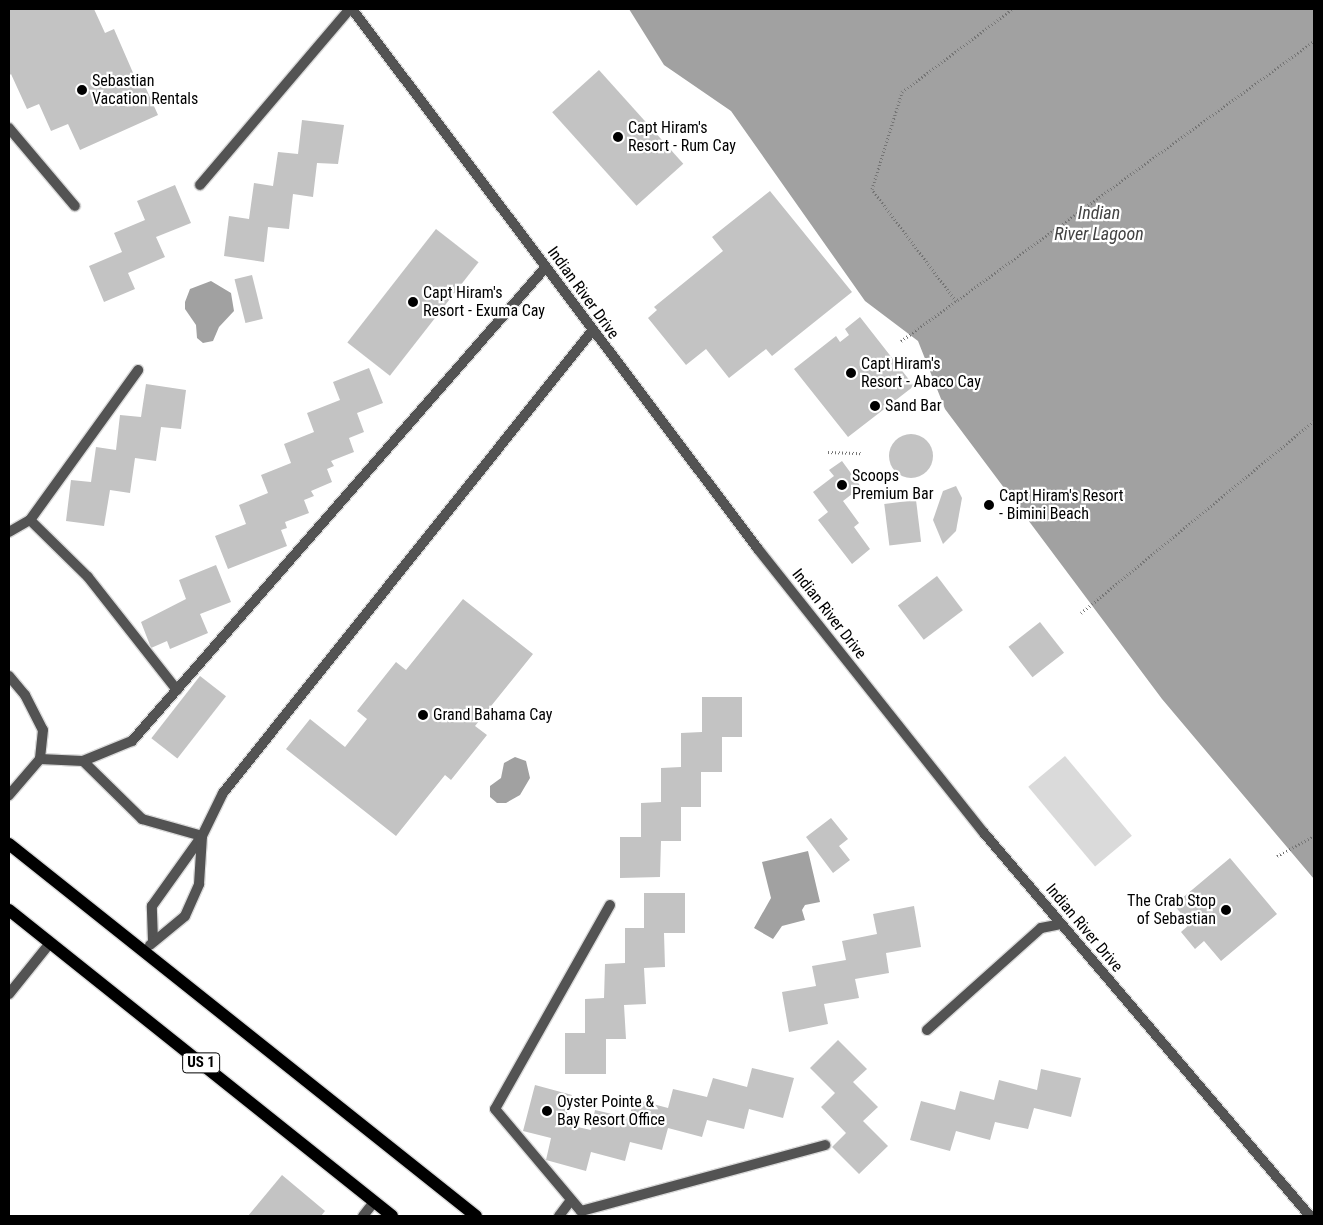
<!DOCTYPE html>
<html>
<head>
<meta charset="utf-8">
<style>
  body { margin:0 }
  #map { position:relative; width:1323px; height:1225px; overflow:hidden; background:#fff; font-family:"Roboto Condensed",sans-serif }
  div>[style] { position:absolute }
  .green>* { inset:0; background:#dadada; transform-origin:0 0 }
  .water>* { inset:0; background:#a1a1a1 }
  .building>* { inset:0; background:#c3c3c3; transform-origin:0 0 }
  .round { border-radius:50% }
  .path>* { height:3px; margin-top:-1.5px; transform-origin:0; background:repeating-linear-gradient(90deg,#757575 0 1px,transparent 0 3.5px) }
  .roads { filter:drop-shadow(1px 0 #dbdbdb) drop-shadow(-1px 0 #dbdbdb) drop-shadow(0 1px #dbdbdb) drop-shadow(0 -1px #dbdbdb) }
  .service>* { height:10px; margin:-5px; padding:0 5px; transform-origin:5px; border-radius:5px; background:#535353 }
  .tertiary>* { height:10px; margin:-5px; padding:0 5px; transform-origin:5px; border-radius:5px; background:#535353 }
  .primary>* { height:12px; margin:-6px; padding:0 6px; transform-origin:6px; border-radius:6px; background:#000 }
  .dots>* { width:14px; height:14px; translate:-50% -50%; box-sizing:border-box; border:2px solid #fff; border-radius:50% }
  span { translate:-50% -50%; white-space:nowrap; text-align:center; line-height:1.15; -webkit-text-stroke:4.5px #fff; paint-order:stroke }
  .shield-label span { padding:1px 4px; background:#fff; border:1px solid; border-radius:4px; -webkit-text-stroke-width:0 }
  .shield-label { font-size:15px; color:#000; font-weight:700 }
  .poi-label { font-size:16px; color:#000 }
  .left { translate:0 -50%; text-align:left }
  .right { translate:-100% -50%; text-align:right }
  .street-label { font-size:16px; color:#000 }
  .water-label { font-size:18px; color:#424242; font-style:italic }
  .frame { position:absolute; inset:0; border:10px solid #000; pointer-events:none }
</style>
</head>
<body>
<div id="map">
  <div class="green">
    <i style="left:1065px;top:756px;width:104px;height:48px;rotate:50deg"></i>
  </div>
  <div class="water">
    <i style="clip-path:polygon(629px 9px,1314px 9px,1314px 879px,1162px 699px,945px 409px,918px 341px,865px 301px,731px 111px,664px 65px)"></i>
    <i style="clip-path:polygon(211px 281px,231px 293px,234px 311px,219px 327px,213px 341px,203px 343px,197px 338px,196px 325px,185px 309px,185px 302px,190px 289px)"></i>
    <i style="clip-path:polygon(515px 757px,526px 761px,530px 778px,520px 795px,506px 803px,497px 803px,490px 797px,490px 786px,501px 778px,504px 763px)"></i>
    <i style="clip-path:polygon(808px 851px,820px 902px,805px 905px,802px 910px,805px 920px,782px 926px,773px 939px,754px 928px,771px 898px,762px 862px)"></i>
  </div>
  <div class="building">
    <i style="clip-path:polygon(9px 9px,94px 9px,105px 33px,114px 29px,134px 75px,139px 73px,158px 115px,80px 150px,68px 124px,51px 131px,39px 104px,27px 109px,11px 74px,9px 76px)"></i>
    <i style="left:599px;top:70px;width:126px;height:63px;rotate:48deg"></i>
    <i style="clip-path:polygon(302px 120px,344px 125px,338px 164px,317px 163px,313px 197px,293px 194px,289px 229px,268px 227px,264px 262px,224px 256px,229px 216px,249px 219px,254px 183px,273px 186px,278px 152px,298px 154px)"></i>
    <i style="clip-path:polygon(175px 185px,191px 223px,156px 237px,165px 257px,128px 273px,135px 289px,104px 302px,89px 266px,122px 252px,114px 233px,145px 220px,137px 201px)"></i>
    <i style="clip-path:polygon(770px 191px,852px 292px,772px 356px,766px 349px,729px 378px,706px 349px,686px 365px,648px 318px,657px 310px,654px 307px,723px 251px,712px 237px)"></i>
    <i style="left:436px;top:229px;width:54px;height:144px;rotate:38deg"></i>
    <i style="left:252px;top:275px;width:45px;height:18px;rotate:76deg"></i>
    <i style="clip-path:polygon(860px 317px,914px 386px,848px 437px,794px 369px,836px 336px,840px 342px,849px 335px,845px 329px)"></i>
    <i style="clip-path:polygon(369px 368px,383px 403px,357px 413px,364px 432px,349px 438px,354px 452px,331px 461px,334px 466px,327px 469px,332px 482px,311px 491px,314px 496px,304px 500px,309px 513px,285px 522px,287px 528px,281px 530px,287px 546px,228px 569px,215px 536px,246px 524px,239px 505px,268px 493px,261px 475px,291px 463px,284px 444px,314px 432px,307px 413px,340px 400px,333px 382px)"></i>
    <i style="clip-path:polygon(146px 384px,186px 390px,181px 429px,161px 427px,156px 461px,135px 458px,130px 493px,110px 490px,104px 526px,66px 521px,71px 480px,91px 482px,96px 447px,116px 450px,120px 415px,141px 417px)"></i>
    <i class="round" style="left:889px;top:434px;width:44px;height:44px"></i>
    <i style="clip-path:polygon(842px 461px,861px 487px,843px 501px,859px 523px,854px 527px,870px 549px,852px 564px,818px 520px,828px 512px,813px 492px,834px 476px,829px 470px)"></i>
    <i style="clip-path:polygon(956px 486px,962px 498px,956px 531px,943px 544px,933px 520px,943px 491px)"></i>
    <i style="left:916px;top:500px;width:42px;height:32px;rotate:83deg"></i>
    <i style="clip-path:polygon(216px 565px,231px 602px,200px 614px,208px 633px,170px 649px,167px 641px,151px 648px,141px 622px,186px 599px,179px 580px)"></i>
    <i style="left:937px;top:576px;width:43px;height:49px;rotate:53deg"></i>
    <i style="clip-path:polygon(463px 599px,533px 654px,475px 726px,487px 735px,451px 780px,445px 775px,396px 836px,286px 749px,310px 719px,345px 747px,367px 719px,357px 711px,396px 662px,406px 670px)"></i>
    <i style="left:1040px;top:622px;width:39px;height:40px;rotate:52deg"></i>
    <i style="left:200px;top:676px;width:33px;height:79px;rotate:38deg"></i>
    <i style="clip-path:polygon(702px 697px,742px 697px,742px 737px,722px 737px,722px 772px,701px 772px,701px 807px,681px 807px,681px 841px,661px 841px,660px 877px,620px 878px,620px 837px,641px 837px,641px 803px,661px 802px,661px 768px,681px 767px,681px 733px,702px 732px)"></i>
    <i style="clip-path:polygon(831px 818px,848px 839px,839px 846px,850px 860px,833px 873px,806px 837px)"></i>
    <i style="clip-path:polygon(1230px 858px,1277px 914px,1221px 961px,1204px 941px,1195px 949px,1181px 932px,1190px 924px,1174px 905px)"></i>
    <i style="clip-path:polygon(644px 893px,685px 893px,685px 933px,664px 933px,665px 967px,644px 968px,646px 1004px,624px 1005px,626px 1039px,606px 1039px,606px 1074px,565px 1074px,565px 1033px,585px 1033px,585px 999px,604px 998px,605px 964px,625px 963px,625px 928px,644px 928px)"></i>
    <i style="clip-path:polygon(914px 906px,921px 947px,886px 953px,889px 973px,855px 979px,859px 998px,824px 1004px,828px 1024px,789px 1032px,782px 992px,816px 986px,812px 966px,846px 960px,842px 941px,877px 934px,873px 914px)"></i>
    <i style="clip-path:polygon(838px 1040px,867px 1069px,853px 1082px,878px 1107px,863px 1121px,888px 1146px,859px 1174px,832px 1147px,846px 1133px,821px 1107px,835px 1093px,810px 1068px)"></i>
    <i style="clip-path:polygon(752px 1068px,794px 1078px,783px 1118px,749px 1109px,744px 1129px,707px 1120px,702px 1137px,668px 1128px,662px 1150px,630px 1142px,625px 1161px,591px 1152px,586px 1171px,546px 1160px,551px 1138px,523px 1131px,535px 1085px,572px 1095px,564px 1124px,591px 1130px,595px 1110px,629px 1118px,634px 1099px,668px 1108px,673px 1089px,707px 1097px,713px 1078px,747px 1087px)"></i>
    <i style="clip-path:polygon(1041px 1069px,1081px 1078px,1071px 1117px,1034px 1108px,1028px 1129px,995px 1122px,990px 1140px,956px 1131px,950px 1151px,910px 1140px,921px 1101px,955px 1110px,960px 1091px,994px 1100px,999px 1080px,1037px 1090px)"></i>
    <i style="clip-path:polygon(282px 1175px,325px 1211px,321px 1216px,248px 1216px)"></i>
  </div>
  <div class="path">
    <i style="left:956px;top:301px;width:140px;rotate:-126.9deg"></i>
    <i style="left:872px;top:189px;width:102px;rotate:-72.8deg"></i>
    <i style="left:902px;top:92px;width:138px;rotate:-37deg"></i>
    <i style="left:901px;top:341px;width:510px;rotate:-35.99deg"></i>
    <i style="left:828px;top:452px;width:34px;rotate:2deg"></i>
    <i style="left:1081px;top:613px;width:302px;rotate:-39.5deg"></i>
    <i style="left:1277px;top:856px;width:42px;rotate:-28.4deg"></i>
  </div>
  <div class="roads">
    <div class="service">
      <i style="left:9px;top:128px;width:102px;rotate:49.8deg"></i>
      <i style="left:200px;top:185px;width:231px;rotate:-49.6deg"></i>
      <i style="left:30px;top:520px;width:81px;rotate:44.5deg"></i>
      <i style="left:88px;top:577px;width:144px;rotate:51.8deg"></i>
      <i style="left:9px;top:532px;width:24px;rotate:-30deg"></i>
      <i style="left:30px;top:520px;width:185px;rotate:-54.2deg"></i>
      <i style="left:40px;top:759px;width:43px;rotate:2.7deg"></i>
      <i style="left:83px;top:761px;width:53px;rotate:-22.2deg"></i>
      <i style="left:132px;top:741px;width:629px;rotate:-48.87deg"></i>
      <i style="left:83px;top:761px;width:83px;rotate:44.5deg"></i>
      <i style="left:142px;top:819px;width:62px;rotate:15.8deg"></i>
      <i style="left:610px;top:905px;width:234px;rotate:119.4deg"></i>
      <i style="left:495px;top:1109px;width:133px;rotate:49.9deg"></i>
      <i style="left:581px;top:1211px;width:253px;rotate:-15.1deg"></i>
      <i style="left:153px;top:941px;width:35px;rotate:-92deg"></i>
      <i style="left:152px;top:906px;width:86px;rotate:-54.5deg"></i>
      <i style="left:202px;top:836px;width:48px;rotate:-64deg"></i>
      <i style="left:223px;top:793px;width:591px;rotate:-51.39deg"></i>
      <i style="left:150px;top:945px;width:45px;rotate:-39.6deg"></i>
      <i style="left:185px;top:916px;width:35px;rotate:-66deg"></i>
      <i style="left:199px;top:884px;width:48px;rotate:-86.4deg"></i>
      <i style="left:9px;top:994px;width:65px;rotate:-51.2deg"></i>
      <i style="left:927px;top:1030px;width:153px;rotate:-41.8deg"></i>
      <i style="left:1041px;top:928px;width:20px;rotate:-11deg"></i>
      <i style="left:363px;top:1216px;width:18px;rotate:-52deg"></i>
      <i style="left:559px;top:1216px;width:20px;rotate:-53deg"></i>
    </div>
    <div class="tertiary">
      <i style="left:352px;top:9px;width:676px;rotate:53.06deg"></i>
      <i style="left:758px;top:549px;width:363px;rotate:51.5deg"></i>
      <i style="left:984px;top:833px;width:503px;rotate:49.6deg"></i>
      <i style="left:9px;top:676px;width:25px;rotate:50deg"></i>
      <i style="left:25px;top:695px;width:39px;rotate:63deg"></i>
      <i style="left:43px;top:730px;width:29px;rotate:96deg"></i>
      <i style="left:40px;top:759px;width:48px;rotate:130.7deg"></i>
    </div>
    <div class="primary">
      <i style="left:9px;top:844px;width:597px;rotate:38.54deg"></i>
      <i style="left:9px;top:910px;width:490px;rotate:38.6deg"></i>
    </div>
  </div>
  <div class="dots">
    <i style="left:82px;top:90px;background:#000"></i>
    <i style="left:618px;top:137px;background:#000"></i>
    <i style="left:413px;top:302px;background:#000"></i>
    <i style="left:851px;top:373px;background:#000"></i>
    <i style="left:875px;top:406px;background:#000"></i>
    <i style="left:842px;top:485px;background:#000"></i>
    <i style="left:989px;top:505px;background:#000"></i>
    <i style="left:423px;top:715px;background:#000"></i>
    <i style="left:1226px;top:910px;background:#000"></i>
    <i style="left:547px;top:1111px;background:#000"></i>
  </div>
  <div class="shield-label">
    <span style="left:201px;top:1063px">US 1</span>
  </div>
  <div class="poi-label">
    <span class="left" style="left:92px;top:90px">Sebastian<br>Vacation Rentals</span>
    <span class="left" style="left:628px;top:137px">Capt Hiram's<br>Resort - Rum Cay</span>
    <span class="left" style="left:423px;top:302px">Capt Hiram's<br>Resort - Exuma Cay</span>
    <span class="left" style="left:861px;top:373px">Capt Hiram's<br>Resort - Abaco Cay</span>
    <span class="left" style="left:885px;top:406px">Sand Bar</span>
    <span class="left" style="left:852px;top:485px">Scoops<br>Premium Bar</span>
    <span class="left" style="left:999px;top:505px">Capt Hiram's Resort<br>- Bimini Beach</span>
    <span class="left" style="left:433px;top:715px">Grand Bahama Cay</span>
    <span class="right" style="left:1216px;top:910px">The Crab Stop<br>of Sebastian</span>
    <span class="left" style="left:557px;top:1111px">Oyster Pointe &amp;<br>Bay Resort Office</span>
  </div>
  <div class="street-label">
    <span style="left:583px;top:293px;rotate:54deg">Indian River Drive</span>
    <span style="left:829px;top:614px;rotate:52deg">Indian River Drive</span>
    <span style="left:1084px;top:928px;rotate:50deg">Indian River Drive</span>
  </div>
  <div class="water-label">
    <span style="left:1099px;top:224px">Indian<br>River Lagoon</span>
  </div>
  <div class="frame"></div>
</div>
</body>
</html>
